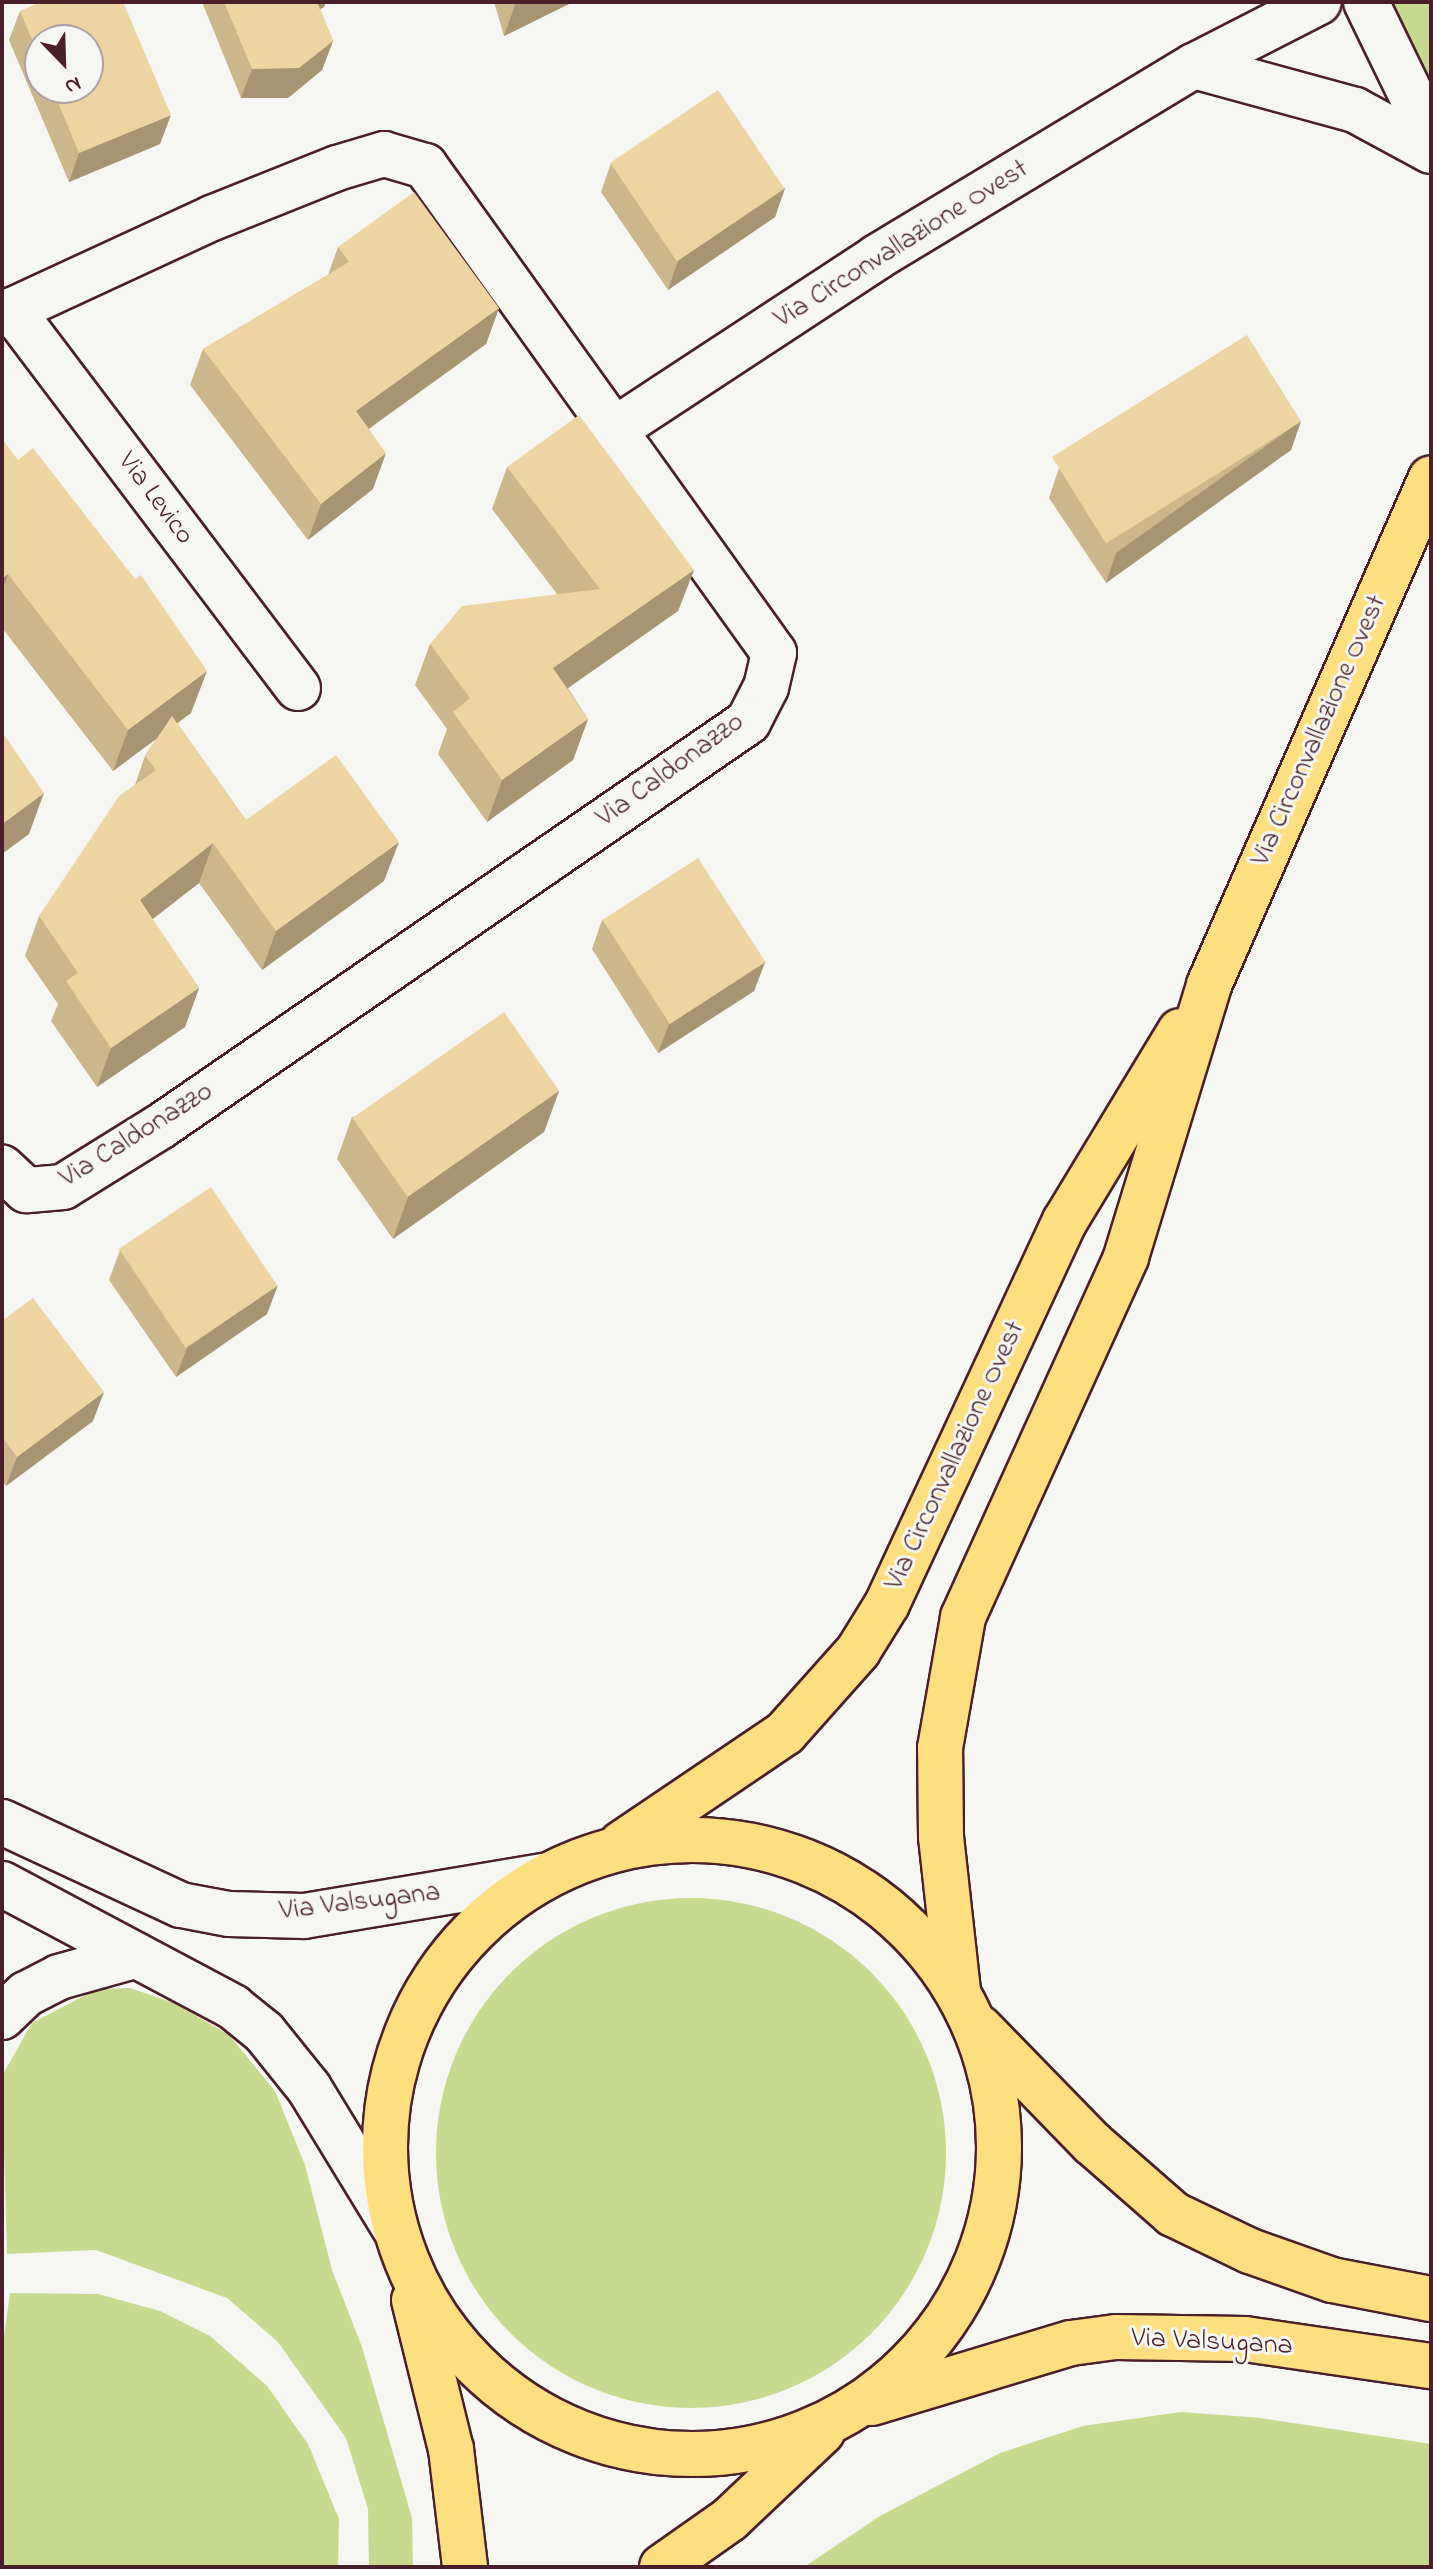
<!DOCTYPE html>
<html>
<head>
<meta charset="utf-8">
<style>
  body { margin:0 }
  #map { position:relative; width:1433px; height:2569px; overflow:hidden; background:#f6f6f2; font-family:"Indie Flower",sans-serif }
  div>[style] { position:absolute }
  .green>* { inset:0; background:#c7da8f }
  .round { border-radius:50% }
  .roads { filter:drop-shadow(2px 0 #4a1f2b) drop-shadow(-2px 0 #4a1f2b) drop-shadow(0 2px #4a1f2b) drop-shadow(0 -2px #4a1f2b) }
  .street>* { height:44px; margin:-22px; padding:0 22px; transform-origin:22px; border-radius:22px; background:#f6f6f2 }
  .secondary>* { height:44px; margin:-22px; padding:0 22px; transform-origin:22px; border-radius:22px; background:#f6f6f2 }
  .primary>* { height:44px; margin:-22px; padding:0 22px; transform-origin:22px; border-radius:22px; background:#fedf80 }
  .primary>.ring { margin:-22px; padding:0; box-sizing:content-box; background:none; border:44px solid #fedf80; border-radius:50% }
  .wall>* { inset:0; background:#ccb68c }
  .shaded-wall>* { inset:0; background:#a69472 }
  .building>* { inset:0; background:#edd4a3; transform-origin:0 0 }
  span { translate:-50% -50%; white-space:nowrap; text-align:center; line-height:1.15; -webkit-text-stroke:6px #f6f6f2; paint-order:stroke }
  .street-label { font-size:28px; color:#4a1f2b }
  .frame { position:absolute; inset:0; border:4px solid #4a1f2b; pointer-events:none }
  .north { position:absolute; left:24px; top:24px; width:80px; height:80px; box-sizing:border-box; background:#f6f6f2; border:2px solid #b1a0a2; border-radius:50%; rotate:157deg; font-size:22px; font-weight:700; line-height:32px; text-align:center; color:#4a1f2b }
  .north::after { content:''; display:block; margin:auto; width:28px; height:36px; background:#4a1f2b; clip-path:polygon(50% 0,100% 100%,50% 72%,0 100%) }
</style>
</head>
<body>
<div id="map">
  <div class="green">
    <i style="clip-path:polygon(1383px 2px,1431px 2px,1431px 108px)"></i>
    <i class="round" style="left:436px;top:1898px;width:510px;height:510px"></i>
    <i style="clip-path:polygon(130px 1988px,174px 2003px,229px 2035px,275px 2091px,305px 2165px,332px 2270px,362px 2347px,412px 2518px,413px 2567px,369px 2567px,368px 2509px,346px 2438px,278px 2342px,227px 2298px,96px 2250px,7px 2254px,2px 2076px,32px 2023px,97px 1989px)"></i>
    <i style="clip-path:polygon(10px 2293px,98px 2294px,160px 2311px,210px 2336px,267px 2386px,308px 2444px,339px 2519px,338px 2567px,2px 2567px,2px 2350px)"></i>
    <i style="clip-path:polygon(1181px 2412px,1261px 2418px,1431px 2444px,1431px 2567px,804px 2567px,880px 2516px,1000px 2453px,1083px 2426px)"></i>
  </div>
  <div class="roads">
    <div class="street">
      <i style="left:1366px;top:2px;width:149px;rotate:64.1deg"></i>
      <i style="left:1194px;top:66px;width:140px;rotate:-27.1deg"></i>
      <i style="left:12px;top:310px;width:474px;rotate:52.9deg"></i>
      <i style="left:2px;top:315px;width:231px;rotate:-24.8deg"></i>
      <i style="left:212px;top:218px;width:135px;rotate:-21.8deg"></i>
      <i style="left:337px;top:168px;width:49px;rotate:-16.6deg"></i>
      <i style="left:384px;top:154px;width:43px;rotate:16.3deg"></i>
      <i style="left:425px;top:166px;width:599px;rotate:54.37deg"></i>
      <i style="left:774px;top:653px;width:35px;rotate:103deg"></i>
      <i style="left:766px;top:687px;width:39px;rotate:117deg"></i>
      <i style="left:748px;top:722px;width:713px;rotate:145.46deg"></i>
      <i style="left:161px;top:1126px;width:115px;rotate:148.1deg"></i>
      <i style="left:63px;top:1187px;width:37px;rotate:175deg"></i>
      <i style="left:26px;top:1190px;width:33px;rotate:-137deg"></i>
      <i style="left:614px;top:430px;width:315px;rotate:-33.3deg"></i>
      <i style="left:877px;top:257px;width:370px;rotate:-31.1deg"></i>
      <i style="left:1194px;top:66px;width:167px;rotate:15.3deg"></i>
      <i style="left:1355px;top:110px;width:86px;rotate:28.3deg"></i>
    </div>
    <div class="secondary">
      <i style="left:2px;top:1822px;width:197px;rotate:24.9deg"></i>
      <i style="left:181px;top:1905px;width:49px;rotate:10.6deg"></i>
      <i style="left:229px;top:1914px;width:75px;rotate:1.5deg"></i>
      <i style="left:304px;top:1916px;width:243px;rotate:-9.5deg"></i>
      <i style="left:2px;top:1884px;width:262px;rotate:28deg"></i>
      <i style="left:233px;top:2007px;width:40px;rotate:39deg"></i>
      <i style="left:264px;top:2032px;width:72px;rotate:51.2deg"></i>
      <i style="left:309px;top:2088px;width:163px;rotate:58.6deg"></i>
      <i style="left:2px;top:2017px;width:33px;rotate:-44deg"></i>
      <i style="left:26px;top:1994px;width:37px;rotate:-27deg"></i>
      <i style="left:59px;top:1977px;width:78px;rotate:-15.6deg"></i>
    </div>
    <div class="primary">
      <i class="ring" style="left:385px;top:1840px;width:570px;height:570px"></i>
      <i style="left:621px;top:1844px;width:198px;rotate:-34.1deg"></i>
      <i style="left:785px;top:1733px;width:110px;rotate:-48.3deg"></i>
      <i style="left:858px;top:1651px;width:55px;rotate:-58.3deg"></i>
      <i style="left:887px;top:1604px;width:422px;rotate:-65.1deg"></i>
      <i style="left:1065px;top:1221px;width:222px;rotate:-58.8deg"></i>
      <i style="left:958px;top:1991px;width:155px;rotate:-96.3deg"></i>
      <i style="left:941px;top:1837px;width:89px;rotate:-90.6deg"></i>
      <i style="left:940px;top:1748px;width:133px;rotate:-80deg"></i>
      <i style="left:963px;top:1617px;width:395px;rotate:-65.6deg"></i>
      <i style="left:1126px;top:1257px;width:284px;rotate:-73deg"></i>
      <i style="left:1209px;top:985px;width:553px;rotate:-66.35deg"></i>
      <i style="left:980px;top:2028px;width:161px;rotate:45.8deg"></i>
      <i style="left:1092px;top:2143px;width:108px;rotate:41.2deg"></i>
      <i style="left:1173px;top:2214px;width:85px;rotate:25.7deg"></i>
      <i style="left:1250px;top:2251px;width:87px;rotate:19.5deg"></i>
      <i style="left:1332px;top:2280px;width:101px;rotate:10.9deg"></i>
      <i style="left:414px;top:2300px;width:154px;rotate:76.1deg"></i>
      <i style="left:451px;top:2449px;width:119px;rotate:83.2deg"></i>
      <i style="left:872px;top:2403px;width:208px;rotate:-16.8deg"></i>
      <i style="left:1071px;top:2343px;width:45px;rotate:-7.6deg"></i>
      <i style="left:1116px;top:2337px;width:129px;rotate:0.9deg"></i>
      <i style="left:1245px;top:2339px;width:188px;rotate:8.3deg"></i>
      <i style="left:662px;top:2567px;width:83px;rotate:-35.2deg"></i>
      <i style="left:730px;top:2519px;width:127px;rotate:-43.4deg"></i>
    </div>
  </div>
  <div class="wall">
    <i style="clip-path:polygon(202px 2px,326px 2px,324px 7px,320px 9px,333px 41px,322px 70px,288px 98px,241px 98px)"></i>
    <i style="clip-path:polygon(494px 2px,573px 2px,504px 36px)"></i>
    <i style="clip-path:polygon(evenodd,20px 11px,160px 144px,69px 182px,9px 40px,20px 11px,40px 40px,88px 88px,40px 88px,40px 40px)"></i>
    <i style="clip-path:polygon(611px 163px,785px 188px,775px 217px,668px 290px,601px 192px)"></i>
    <i style="clip-path:polygon(338px 247px,499px 308px,486px 344px,369px 429px,373px 489px,308px 540px,190px 385px,203px 349px,328px 275px)"></i>
    <i style="clip-path:polygon(1301px 421px,1291px 450px,1106px 583px,1049px 498px,1059px 468px)"></i>
    <i style="clip-path:polygon(2px 439px,191px 713px,177px 723px,246px 820px,384px 881px,262px 970px,199px 883px,152px 919px,199px 988px,185px 1027px,97px 1087px,51px 1021px,58px 1004px,25px 956px,39px 916px,135px 785px,145px 756px,156px 739px,113px 771px,2px 628px)"></i>
    <i style="clip-path:polygon(507px 467px,694px 570px,678px 611px,568px 688px,588px 719px,573px 760px,487px 822px,438px 754px,447px 729px,415px 685px,430px 644px,557px 594px,492px 509px)"></i>
    <i style="clip-path:polygon(602px 920px,765px 962px,754px 991px,658px 1053px,592px 949px)"></i>
    <i style="clip-path:polygon(559px 1091px,544px 1132px,393px 1239px,337px 1159px,352px 1117px)"></i>
    <i style="clip-path:polygon(120px 1250px,267px 1314px,176px 1377px,109px 1280px)"></i>
    <i style="clip-path:polygon(2px 1321px,93px 1421px,6px 1486px,2px 1480px)"></i>
  </div>
  <div class="shaded-wall">
    <i style="clip-path:polygon(308px 2px,326px 2px,324px 7px,302px 19px)"></i>
    <i style="clip-path:polygon(516px 2px,573px 2px,504px 36px)"></i>
    <i style="clip-path:polygon(333px 41px,322px 70px,288px 98px,241px 98px,252px 69px)"></i>
    <i style="clip-path:polygon(171px 115px,160px 144px,69px 182px,79px 153px)"></i>
    <i style="clip-path:polygon(785px 188px,775px 217px,668px 290px,678px 261px)"></i>
    <i style="clip-path:polygon(499px 308px,486px 344px,343px 447px,356px 411px)"></i>
    <i style="clip-path:polygon(1301px 421px,1291px 450px,1106px 583px,1116px 553px)"></i>
    <i style="clip-path:polygon(386px 453px,373px 489px,308px 540px,321px 504px)"></i>
    <i style="clip-path:polygon(694px 570px,678px 611px,538px 709px,553px 668px)"></i>
    <i style="clip-path:polygon(8px 574px,2px 591px,2px 579px)"></i>
    <i style="clip-path:polygon(207px 671px,191px 713px,113px 771px,128px 730px)"></i>
    <i style="clip-path:polygon(588px 719px,573px 760px,487px 822px,502px 780px)"></i>
    <i style="clip-path:polygon(44px 793px,29px 834px,2px 854px,2px 824px)"></i>
    <i style="clip-path:polygon(399px 842px,384px 881px,262px 970px,276px 931px)"></i>
    <i style="clip-path:polygon(213px 843px,199px 883px,126px 940px,140px 900px)"></i>
    <i style="clip-path:polygon(765px 962px,754px 991px,658px 1053px,669px 1024px)"></i>
    <i style="clip-path:polygon(199px 988px,185px 1027px,97px 1087px,111px 1048px)"></i>
    <i style="clip-path:polygon(559px 1091px,544px 1132px,393px 1239px,408px 1197px)"></i>
    <i style="clip-path:polygon(278px 1285px,267px 1314px,176px 1377px,187px 1348px)"></i>
    <i style="clip-path:polygon(104px 1392px,93px 1421px,6px 1486px,17px 1457px)"></i>
  </div>
  <div class="building">
    <i style="clip-path:polygon(41px 2px,123px 2px,171px 115px,79px 153px,52px 88px,88px 88px,88px 40px,40px 40px,40px 59px,20px 11px)"></i>
    <i style="clip-path:polygon(224px 2px,317px 2px,333px 41px,299px 68px,252px 69px)"></i>
    <i style="left:718px;top:90px;width:119px;height:130px;rotate:56deg"></i>
    <i style="clip-path:polygon(414px 192px,499px 308px,356px 411px,386px 453px,321px 504px,203px 349px,349px 262px,338px 247px)"></i>
    <i style="left:1247px;top:335px;width:102px;height:230px;rotate:58deg"></i>
    <i style="clip-path:polygon(579px 415px,694px 570px,553px 668px,588px 719px,502px 780px,453px 712px,470px 698px,430px 644px,462px 606px,600px 589px,507px 467px)"></i>
    <i style="clip-path:polygon(2px 439px,18px 460px,33px 448px,135px 579px,141px 575px,207px 671px,128px 730px,8px 574px,2px 579px)"></i>
    <i style="clip-path:polygon(172px 716px,246px 820px,336px 755px,399px 842px,276px 931px,213px 843px,140px 900px,199px 988px,111px 1048px,66px 981px,78px 973px,39px 916px,119px 796px,156px 770px,145px 756px)"></i>
    <i style="clip-path:polygon(2px 732px,44px 793px,2px 824px)"></i>
    <i style="left:698px;top:858px;width:124px;height:114px;rotate:57deg"></i>
    <i style="left:504px;top:1012px;width:96px;height:185px;rotate:55deg"></i>
    <i style="left:211px;top:1187px;width:119px;height:111px;rotate:56deg"></i>
    <i style="clip-path:polygon(33px 1298px,104px 1392px,17px 1457px,2px 1437px,2px 1321px)"></i>
  </div>
  <div class="street-label">
    <span style="left:902px;top:245px;rotate:-32deg">Via Circonvallazione Ovest</span>
    <span style="left:155px;top:499px;rotate:53deg">Via Levico</span>
    <span style="left:1320px;top:731px;rotate:-66deg">Via Circonvallazione Ovest</span>
    <span style="left:671px;top:771px;rotate:-36deg">Via Caldonazzo</span>
    <span style="left:137px;top:1136px;rotate:-32deg">Via Caldonazzo</span>
    <span style="left:956px;top:1456px;rotate:-65deg">Via Circonvallazione Ovest</span>
    <span style="left:360px;top:1903px;rotate:-7deg">Via Valsugana</span>
    <span style="left:1212px;top:2343px;rotate:3deg">Via Valsugana</span>
  </div>
  <div class="frame"></div>
  <div class="north">N</div>
</div>
</body>
</html>
